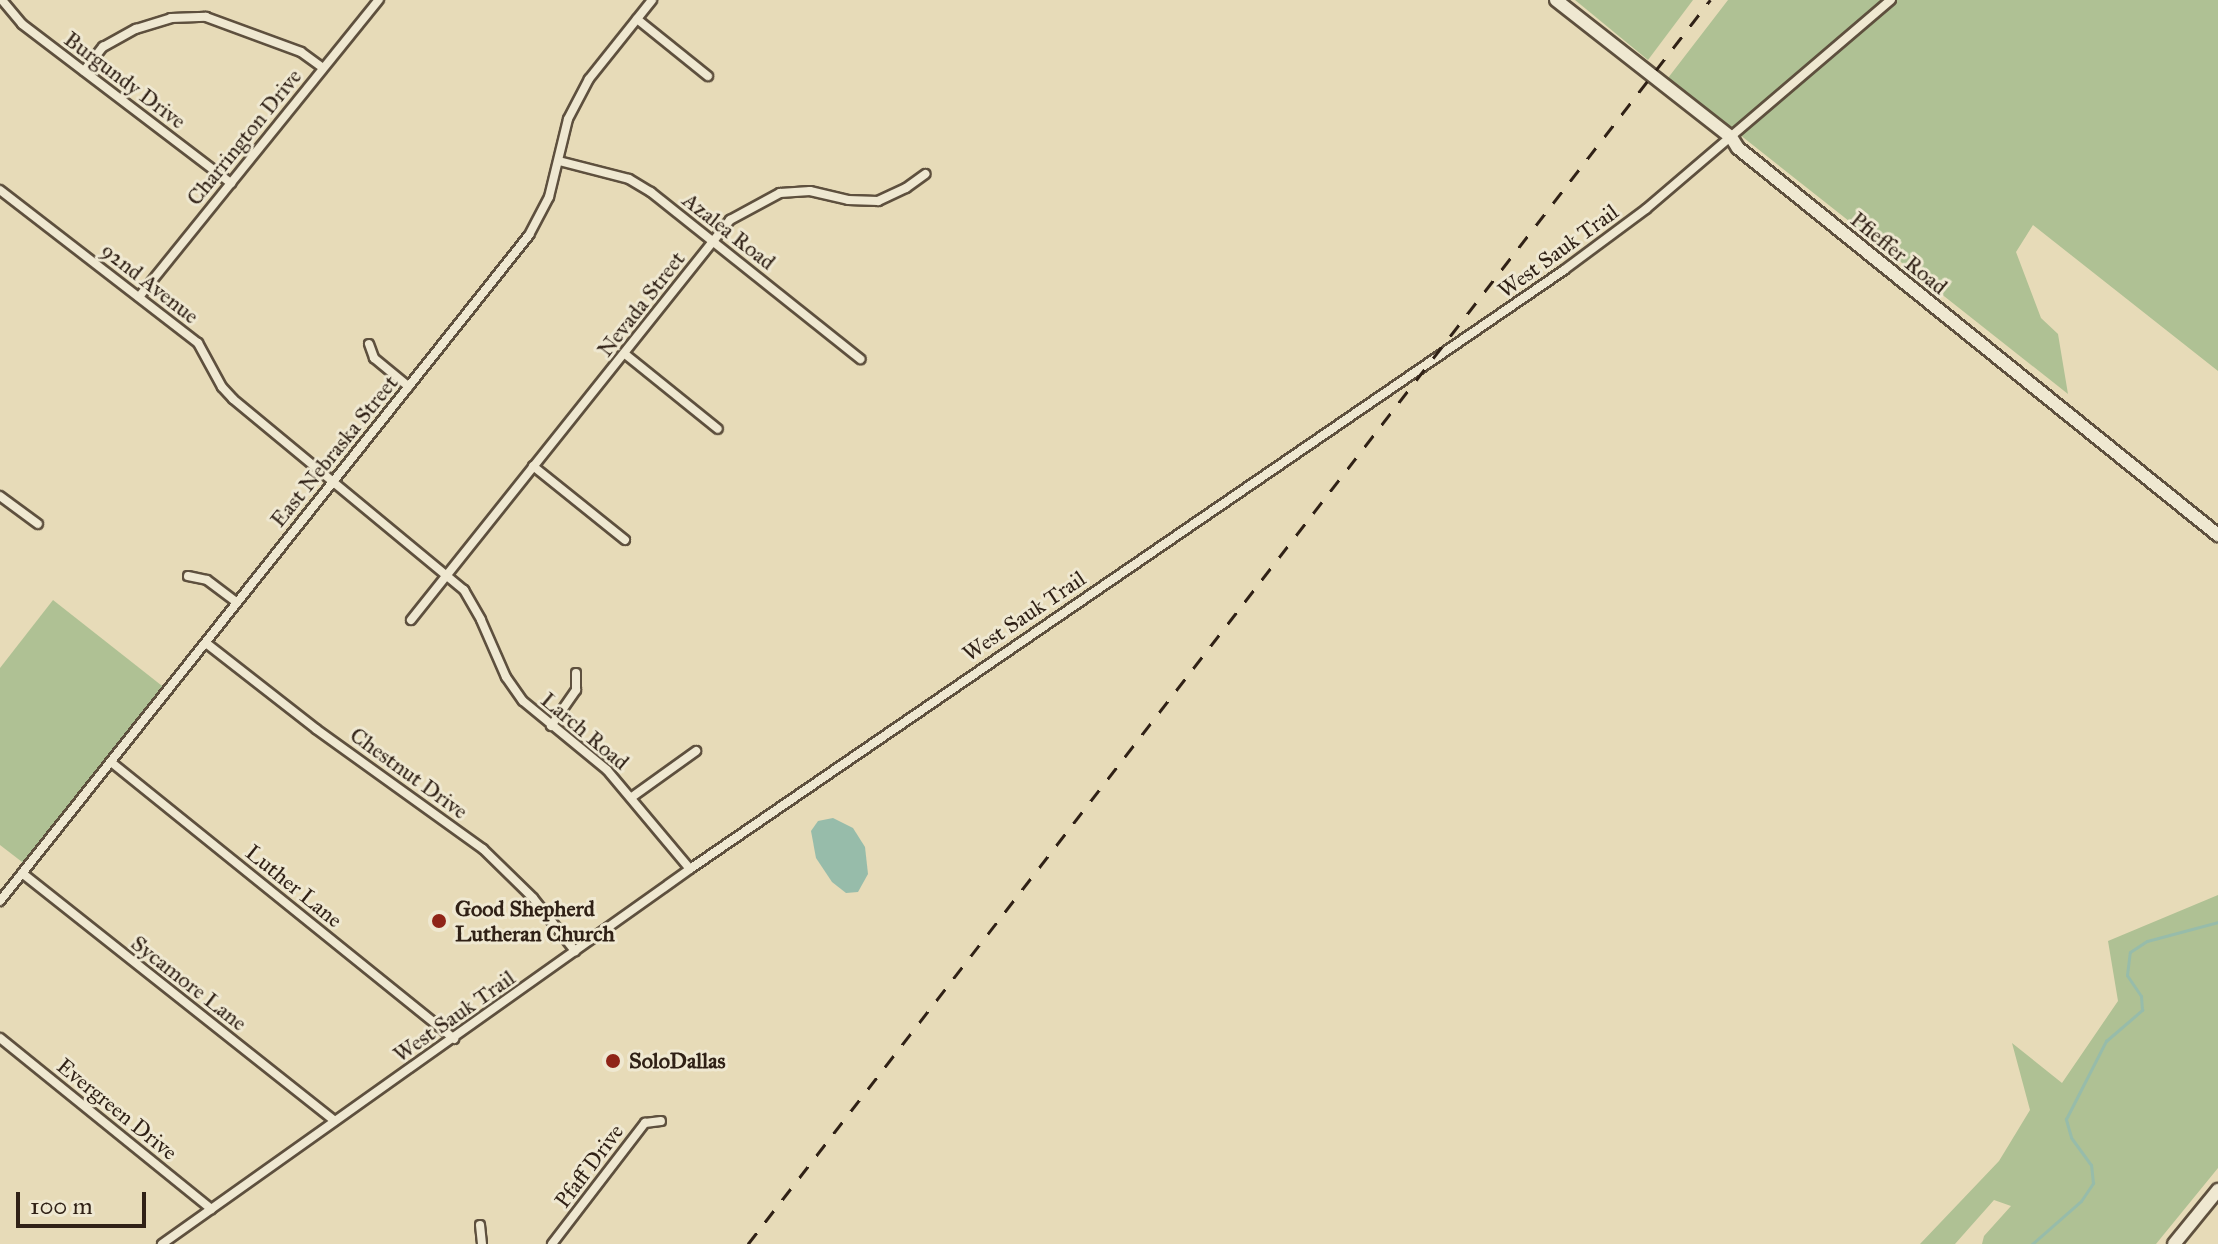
<!DOCTYPE html>
<style>
body{margin:0}
#map{position:relative;width:2218px;height:1244px;overflow:hidden;background:#e7dbb8;font-family:"IM FELL Great Primer",serif}
div>[style]{position:absolute}
.green>*{inset:0;background:#afc194}
.water>*{inset:0;background:#97bcaa}
.stream>*{height:3px;margin:-1.5px;padding:0 1.5px;transform-origin:1.5px;border-radius:1.5px;background:#97bcaa}
.roads{filter:drop-shadow(2px 0 #5e503e) drop-shadow(-2px 0 #5e503e) drop-shadow(0 2px #5e503e) drop-shadow(0 -2px #5e503e)}
.street>*{height:8px;margin:-4px;padding:0 4px;transform-origin:4px;border-radius:4px;background:#efe8d1}
.secondary>*{height:12px;margin:-6px;padding:0 6px;transform-origin:6px;border-radius:6px;background:#efe8d1}
.rail>*{height:3px;margin-top:-1.5px;transform-origin:0;background:repeating-linear-gradient(90deg,#302116 0 14px,transparent 0 28px)}
.dots>*{width:22px;height:22px;translate:-50% -50%;box-sizing:border-box;border:4px solid #efe8d1;border-radius:50%}
span{translate:-50% -50%;white-space:nowrap;text-align:center;line-height:1.15;-webkit-text-stroke:6px #efe8d1;paint-order:stroke}
.street-label{font-size:22px;color:#302116}
.poi-label{font-size:22px;color:#302116;font-weight:700}
.left{translate:0 -50%;text-align:left}
.scale{position:absolute;left:16px;top:1192px;width:130px;height:36px;box-sizing:border-box;border:4px solid #302116;border-top:0;padding-left:10px;font-size:24px;line-height:28px;white-space:nowrap;color:#302116;-webkit-text-stroke:6px #efe8d1;paint-order:stroke}
</style>
<div id="map">
<div class="green">
<i style="clip-path:polygon(1575px 0,1693px 0,1648px 60px)"></i>
<i style="clip-path:polygon(1728px 0,2218px 0,2218px 371px,2033px 225px,2016px 252px,2041px 318px,2058px 334px,2068px 394px,1668px 78px)"></i>
<i style="clip-path:polygon(53px 600px,166px 689px,26px 865px,0 845px,0 668px)"></i>
<i style="clip-path:polygon(2218px 895px,2218px 1168px,2156px 1244px,1982px 1244px,1984px 1236px,2011px 1206px,1994px 1200px,1955px 1244px,1920px 1244px,1999px 1161px,2030px 1110px,2012px 1043px,2062px 1083px,2118px 1001px,2108px 941px)"></i>
</div>
<div class="water">
<i style="clip-path:polygon(833px 818px,853px 828px,865px 847px,868px 874px,858px 892px,846px 893px,832px 882px,816px 858px,811px 831px,818px 821px)"></i>
</div>
<div class="stream">
<i style="left:2032px;top:1244px;width:65px;rotate:-41.3deg"></i>
<i style="left:2081px;top:1201px;width:22px;rotate:-56deg"></i>
<i style="left:2093px;top:1183px;width:18px;rotate:-96deg"></i>
<i style="left:2091px;top:1165px;width:34px;rotate:-126deg"></i>
<i style="left:2071px;top:1137px;width:19px;rotate:-106deg"></i>
<i style="left:2066px;top:1119px;width:88px;rotate:-62.9deg"></i>
<i style="left:2106px;top:1041px;width:48px;rotate:-40.7deg"></i>
<i style="left:2142px;top:1010px;width:14px;rotate:-94deg"></i>
<i style="left:2141px;top:996px;width:25px;rotate:-124deg"></i>
<i style="left:2127px;top:975px;width:23px;rotate:-83deg"></i>
<i style="left:2130px;top:952px;width:20px;rotate:-33deg"></i>
<i style="left:2147px;top:941px;width:73px;rotate:-15deg"></i>
</div>
<div class="roads">
<div class="street">
<i style="left:2px;top:0;width:31px;rotate:50deg"></i>
<i style="left:22px;top:24px;width:263px;rotate:37.3deg"></i>
<i style="left:637px;top:19px;width:91px;rotate:38.8deg"></i>
<i style="left:84px;top:71px;width:31px;rotate:-52deg"></i>
<i style="left:103px;top:47px;width:38px;rotate:-29deg"></i>
<i style="left:136px;top:29px;width:37px;rotate:-17deg"></i>
<i style="left:171px;top:18px;width:35px;rotate:-2deg"></i>
<i style="left:206px;top:17px;width:101px;rotate:20.2deg"></i>
<i style="left:301px;top:52px;width:27px;rotate:36deg"></i>
<i style="left:559px;top:161px;width:72px;rotate:14.4deg"></i>
<i style="left:629px;top:179px;width:26px;rotate:31deg"></i>
<i style="left:651px;top:192px;width:268px;rotate:38.6deg"></i>
<i style="left:0;top:190px;width:250px;rotate:37.7deg"></i>
<i style="left:198px;top:343px;width:50px;rotate:61.4deg"></i>
<i style="left:222px;top:387px;width:16px;rotate:47deg"></i>
<i style="left:233px;top:399px;width:300px;rotate:39.6deg"></i>
<i style="left:464px;top:590px;width:34px;rotate:60deg"></i>
<i style="left:481px;top:620px;width:62px;rotate:66.3deg"></i>
<i style="left:506px;top:677px;width:29px;rotate:55deg"></i>
<i style="left:523px;top:701px;width:109px;rotate:39.4deg"></i>
<i style="left:607px;top:770px;width:129px;rotate:50deg"></i>
<i style="left:139px;top:297px;width:382px;rotate:-51.1deg"></i>
<i style="left:369px;top:344px;width:15px;rotate:70deg"></i>
<i style="left:374px;top:358px;width:45px;rotate:39.6deg"></i>
<i style="left:625px;top:354px;width:119px;rotate:38.9deg"></i>
<i style="left:533px;top:466px;width:118px;rotate:38.8deg"></i>
<i style="left:0;top:496px;width:47px;rotate:36.4deg"></i>
<i style="left:188px;top:576px;width:19px;rotate:12deg"></i>
<i style="left:207px;top:580px;width:36px;rotate:37deg"></i>
<i style="left:411px;top:620px;width:512px;rotate:-51.43deg"></i>
<i style="left:730px;top:220px;width:57px;rotate:-28.4deg"></i>
<i style="left:780px;top:193px;width:30px;rotate:-4deg"></i>
<i style="left:810px;top:191px;width:39px;rotate:13deg"></i>
<i style="left:848px;top:200px;width:30px;rotate:2deg"></i>
<i style="left:878px;top:201px;width:31px;rotate:-25deg"></i>
<i style="left:906px;top:188px;width:24px;rotate:-36deg"></i>
<i style="left:206px;top:643px;width:140px;rotate:38deg"></i>
<i style="left:316px;top:729px;width:206px;rotate:35.7deg"></i>
<i style="left:483px;top:849px;width:70px;rotate:44.4deg"></i>
<i style="left:533px;top:898px;width:68px;rotate:51.6deg"></i>
<i style="left:551px;top:726px;width:44px;rotate:-55.2deg"></i>
<i style="left:576px;top:690px;width:17px;rotate:-90deg"></i>
<i style="left:111px;top:762px;width:441px;rotate:38.9deg"></i>
<i style="left:632px;top:797px;width:79px;rotate:-35.7deg"></i>
<i style="left:22px;top:873px;width:399px;rotate:38.4deg"></i>
<i style="left:0;top:901px;width:851px;rotate:-51.54deg"></i>
<i style="left:529px;top:235px;width:43px;rotate:-62.2deg"></i>
<i style="left:549px;top:197px;width:80px;rotate:-76.3deg"></i>
<i style="left:568px;top:119px;width:45px;rotate:-62.3deg"></i>
<i style="left:589px;top:79px;width:101px;rotate:-51.4deg"></i>
<i style="left:0;top:1038px;width:272px;rotate:39deg"></i>
<i style="left:480px;top:1225px;width:19px;rotate:84deg"></i>
<i style="left:162px;top:1244px;width:648px;rotate:-35.38deg"></i>
<i style="left:690px;top:869px;width:1060px;rotate:-34.42deg"></i>
<i style="left:1564px;top:270px;width:102px;rotate:-36.6deg"></i>
<i style="left:1646px;top:209px;width:322px;rotate:-40.5deg"></i>
<i style="left:552px;top:1244px;width:153px;rotate:-52.5deg"></i>
<i style="left:645px;top:1123px;width:16px;rotate:-7deg"></i>
</div>
<div class="secondary">
<i style="left:1556px;top:0;width:222px;rotate:38.1deg"></i>
<i style="left:1731px;top:137px;width:13px;rotate:58deg"></i>
<i style="left:1738px;top:148px;width:617px;rotate:38.88deg"></i>
<i style="left:2174px;top:1244px;width:70px;rotate:-50.8deg"></i>
</div>
</div>
<div class="rail">
<i style="left:748px;top:1244px;width:1573px;rotate:-52.28deg"></i>
</div>
<div class="dots">
<i style="left:439px;top:921px;background:#8f2418"></i>
<i style="left:613px;top:1061px;background:#8f2418"></i>
</div>
<div class="street-label">
<span style="left:125px;top:80px;rotate:37deg">Burgundy Drive</span>
<span style="left:244px;top:137px;rotate:-51deg">Charrington Drive</span>
<span style="left:729px;top:231px;rotate:38deg">Azalea Road</span>
<span style="left:1558px;top:251px;rotate:-36deg">West Sauk Trail</span>
<span style="left:1899px;top:253px;rotate:39deg">Pfieffer Road</span>
<span style="left:150px;top:283px;rotate:38deg">92nd Avenue</span>
<span style="left:641px;top:304px;rotate:-52deg">Nevada Street</span>
<span style="left:334px;top:451px;rotate:-51deg">East Nebraska Street</span>
<span style="left:1024px;top:616px;rotate:-34deg">West Sauk Trail</span>
<span style="left:585px;top:731px;rotate:40deg">Larch Road</span>
<span style="left:409px;top:773px;rotate:36deg">Chestnut Drive</span>
<span style="left:294px;top:886px;rotate:39deg">Luther Lane</span>
<span style="left:189px;top:983px;rotate:38deg">Sycamore Lane</span>
<span style="left:454px;top:1016px;rotate:-35deg">West Sauk Trail</span>
<span style="left:117px;top:1109px;rotate:39deg">Evergreen Drive</span>
<span style="left:589px;top:1166px;rotate:-53deg">Pfaff Drive</span>
</div>
<div class="poi-label">
<span class="left" style="left:455px;top:921px">Good Shepherd<br>Lutheran Church</span>
<span class="left" style="left:629px;top:1061px">SoloDallas</span>
</div>
<div class="scale">100 m</div>
</div>
